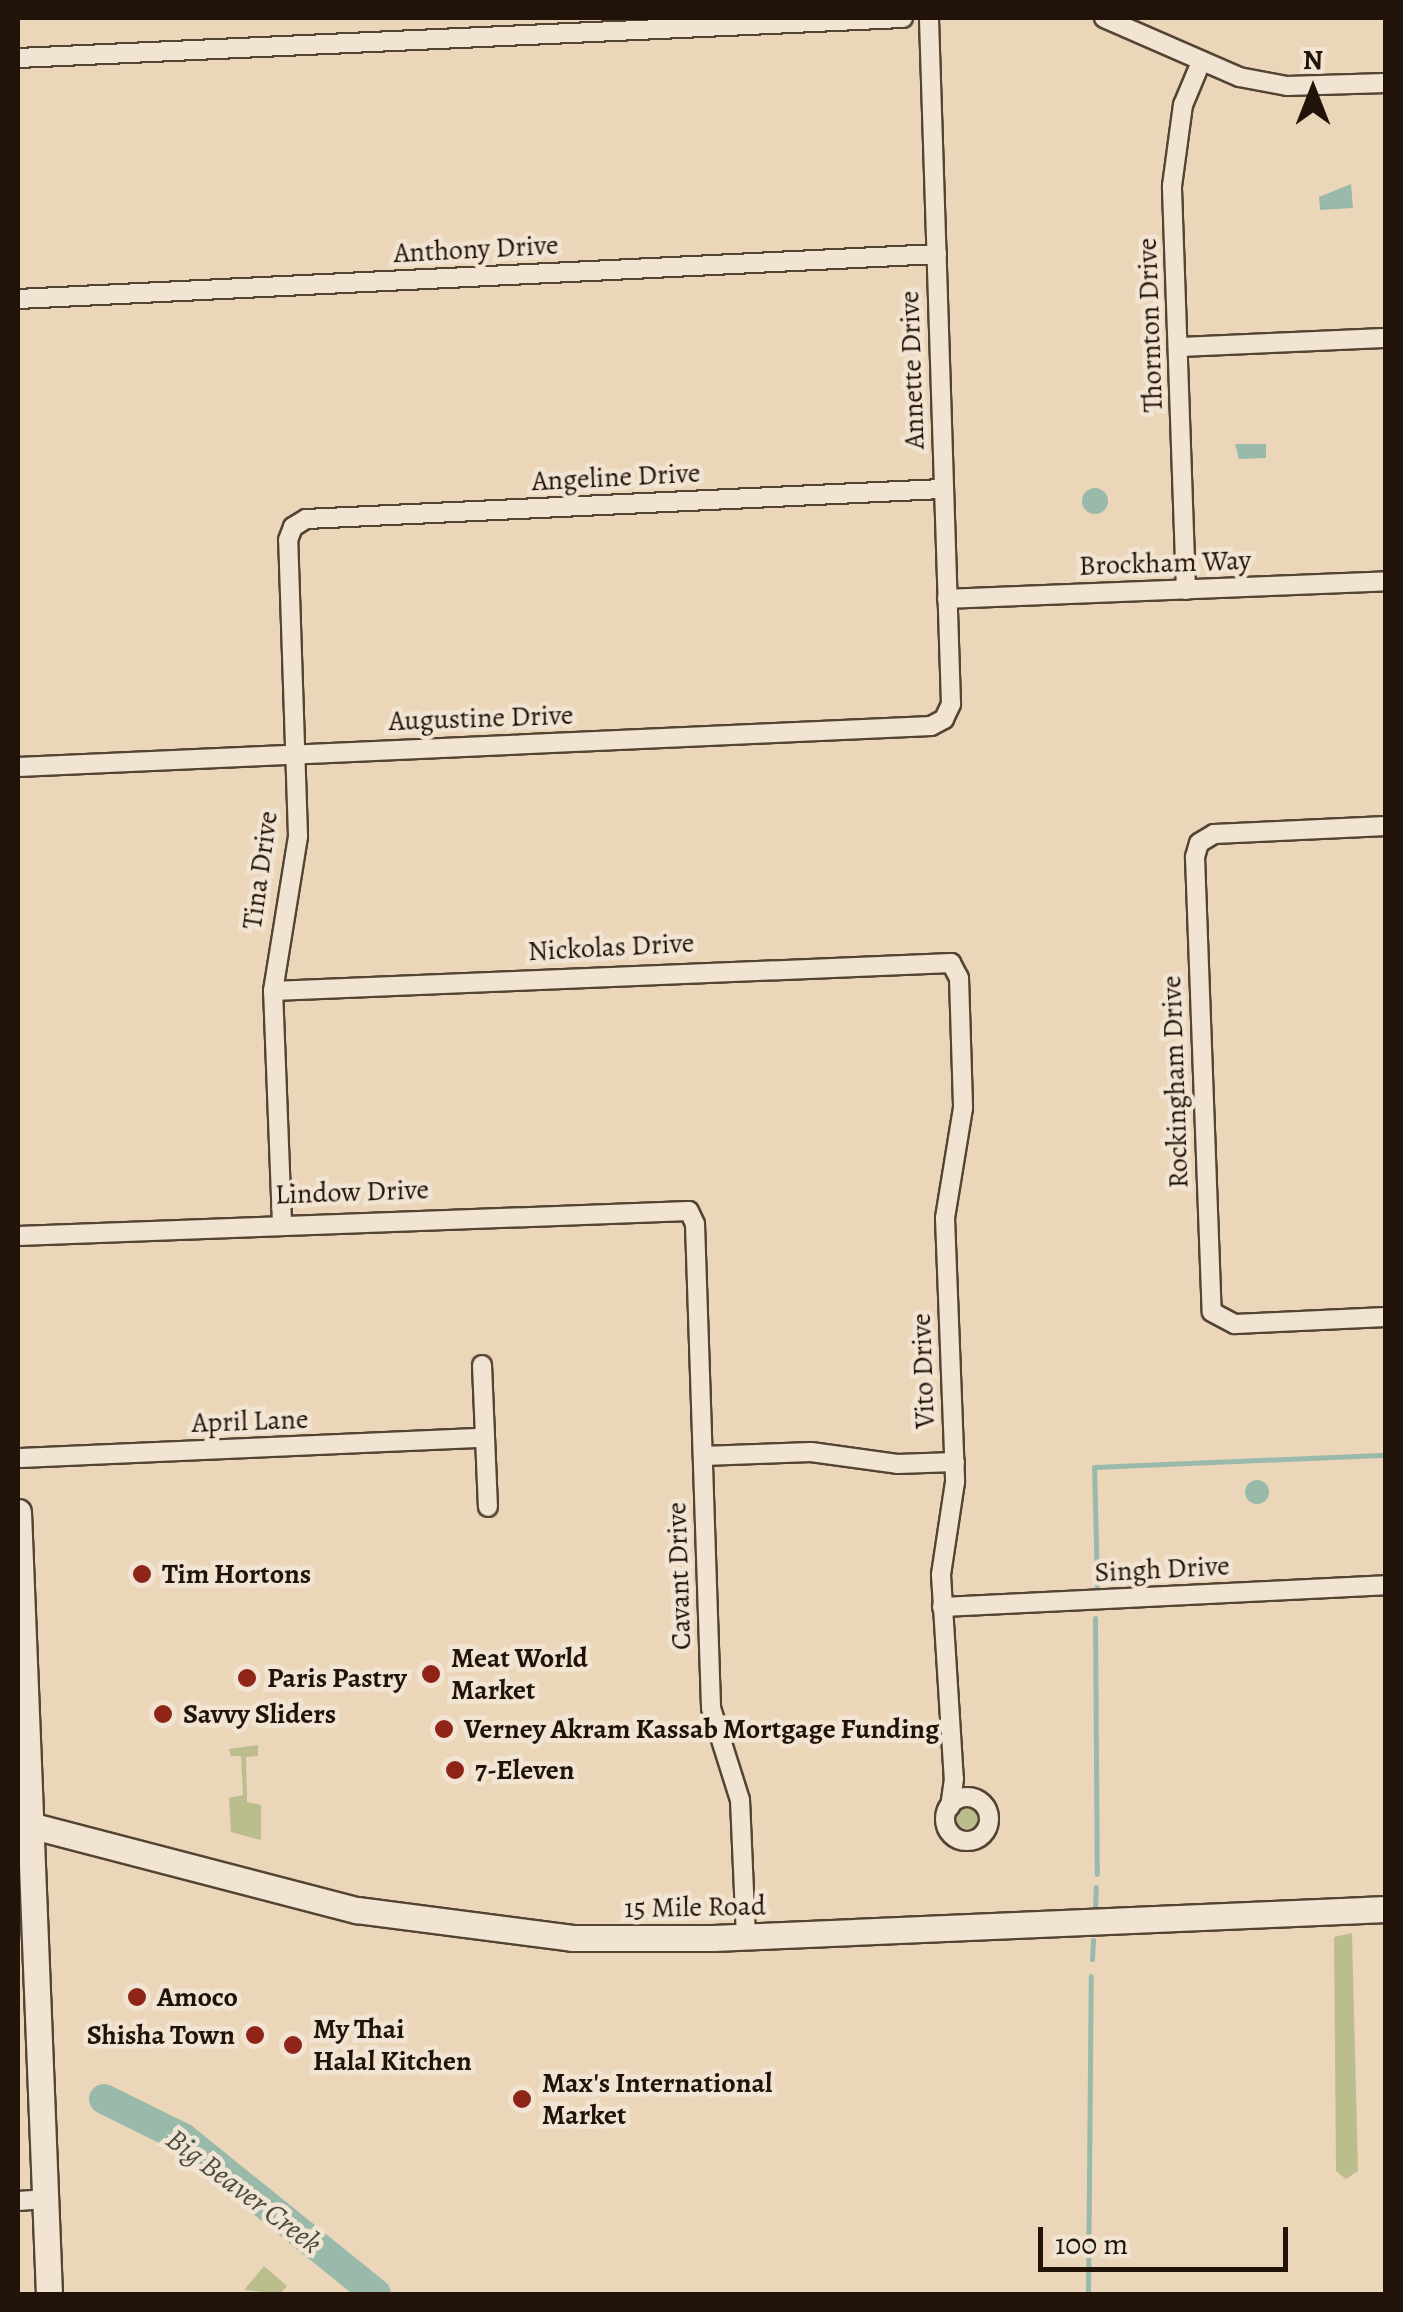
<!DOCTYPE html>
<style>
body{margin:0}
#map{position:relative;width:1403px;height:2312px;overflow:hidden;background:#ebd6b9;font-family:Alegreya,serif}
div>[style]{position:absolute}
.green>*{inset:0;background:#bcbd8c}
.round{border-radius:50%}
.water>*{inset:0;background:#99baab}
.stream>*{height:5px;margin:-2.5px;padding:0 2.5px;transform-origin:2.5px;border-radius:2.5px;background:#99baab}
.river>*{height:30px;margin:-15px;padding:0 15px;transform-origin:15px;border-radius:15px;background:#99baab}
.roads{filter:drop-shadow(2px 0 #544434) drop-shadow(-2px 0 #544434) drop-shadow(0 2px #544434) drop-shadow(0 -2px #544434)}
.minor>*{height:18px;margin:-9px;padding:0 9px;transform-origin:9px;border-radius:9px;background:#f2e4d2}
.minor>.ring{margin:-9px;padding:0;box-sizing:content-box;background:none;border:18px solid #f2e4d2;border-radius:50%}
.secondary>*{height:25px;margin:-12.5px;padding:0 12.5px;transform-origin:12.5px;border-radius:12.5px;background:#f2e4d2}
.dots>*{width:28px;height:28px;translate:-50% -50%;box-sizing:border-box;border:5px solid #f2e4d2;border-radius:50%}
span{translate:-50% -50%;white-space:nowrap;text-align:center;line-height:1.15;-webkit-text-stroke:9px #f2e4d2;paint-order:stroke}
.street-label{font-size:28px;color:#211308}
.poi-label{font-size:28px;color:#211308;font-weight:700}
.left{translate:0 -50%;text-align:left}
.right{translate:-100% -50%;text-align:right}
.water-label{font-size:30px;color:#4b4d41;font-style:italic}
.frame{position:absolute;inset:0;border:20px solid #211308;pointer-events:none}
.north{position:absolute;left:1263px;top:40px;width:100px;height:100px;-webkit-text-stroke:8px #f2e4d2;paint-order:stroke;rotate:0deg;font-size:28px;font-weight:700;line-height:40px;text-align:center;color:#211308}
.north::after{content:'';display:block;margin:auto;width:35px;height:45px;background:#211308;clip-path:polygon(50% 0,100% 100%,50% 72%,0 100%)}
.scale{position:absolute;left:1038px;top:2227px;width:250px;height:45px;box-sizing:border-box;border:5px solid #211308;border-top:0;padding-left:12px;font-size:30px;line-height:35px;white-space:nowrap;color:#211308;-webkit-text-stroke:8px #f2e4d2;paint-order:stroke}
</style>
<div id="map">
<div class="green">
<i style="clip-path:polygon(258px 1745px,258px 1756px,246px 1757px,247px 1802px,261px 1805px,261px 1840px,231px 1832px,229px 1798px,243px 1795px,241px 1756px,231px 1756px,229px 1749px)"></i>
<i class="round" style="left:956px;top:1807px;width:22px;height:22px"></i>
<i style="clip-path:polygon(1352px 1933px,1358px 2171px,1346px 2179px,1336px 2171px,1334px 1937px)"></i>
<i style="clip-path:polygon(264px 2266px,287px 2286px,280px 2294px,244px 2290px)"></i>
</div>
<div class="water">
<i style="clip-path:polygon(1351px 184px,1353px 208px,1320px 210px,1319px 197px)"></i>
<i style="clip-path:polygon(1235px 444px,1266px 444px,1266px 458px,1239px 459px)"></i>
<i class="round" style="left:1082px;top:488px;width:26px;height:26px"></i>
<i class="round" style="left:1245px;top:1480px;width:24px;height:24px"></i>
</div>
<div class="stream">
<i style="left:1097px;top:1586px;width:119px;rotate:-91.4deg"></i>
<i style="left:1094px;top:1467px;width:292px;rotate:-2.4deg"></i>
<i style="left:1095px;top:1618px;width:256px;rotate:89.6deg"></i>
<i style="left:1095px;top:1910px;width:23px;rotate:-88deg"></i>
<i style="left:1092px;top:1959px;width:19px;rotate:-87deg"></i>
<i style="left:1088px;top:2294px;width:318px;rotate:-89.5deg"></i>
</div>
<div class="river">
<i style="left:104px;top:2099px;width:88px;rotate:26.3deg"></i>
<i style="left:183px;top:2138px;width:248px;rotate:38.9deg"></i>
</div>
<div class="roads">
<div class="minor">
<i style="left:1104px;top:18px;width:147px;rotate:23.6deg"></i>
<i style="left:1239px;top:77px;width:49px;rotate:10.6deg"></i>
<i style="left:1287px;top:86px;width:99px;rotate:-1.7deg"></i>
<i style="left:18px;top:58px;width:886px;rotate:-2.59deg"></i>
<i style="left:18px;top:299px;width:920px;rotate:-2.8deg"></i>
<i style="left:1178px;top:347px;width:208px;rotate:-2.5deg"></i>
<i style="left:1186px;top:590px;width:404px;rotate:-92deg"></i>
<i style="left:1172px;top:186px;width:82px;rotate:-82.3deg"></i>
<i style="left:1183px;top:105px;width:47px;rotate:-67.3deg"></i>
<i style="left:947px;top:599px;width:439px;rotate:-2.3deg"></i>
<i style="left:18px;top:767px;width:914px;rotate:-2.57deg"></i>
<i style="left:931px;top:726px;width:15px;rotate:-28deg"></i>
<i style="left:944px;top:719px;width:17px;rotate:-65deg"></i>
<i style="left:951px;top:704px;width:686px;rotate:-91.84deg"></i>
<i style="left:1386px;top:826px;width:172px;rotate:177.3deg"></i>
<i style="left:1214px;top:834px;width:17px;rotate:149deg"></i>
<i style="left:1199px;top:843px;width:15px;rotate:106deg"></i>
<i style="left:1195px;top:857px;width:455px;rotate:87.9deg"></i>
<i style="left:1212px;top:1312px;width:26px;rotate:28deg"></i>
<i style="left:1235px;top:1324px;width:151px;rotate:-2.7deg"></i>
<i style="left:273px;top:991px;width:679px;rotate:-2.36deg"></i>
<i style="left:951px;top:963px;width:17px;rotate:62deg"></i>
<i style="left:959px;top:978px;width:130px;rotate:88.2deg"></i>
<i style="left:963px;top:1108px;width:111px;rotate:99.3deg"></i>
<i style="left:945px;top:1218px;width:264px;rotate:87.8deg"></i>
<i style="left:955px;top:1482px;width:94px;rotate:98.6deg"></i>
<i style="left:941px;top:1575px;width:204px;rotate:86.4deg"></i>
<i style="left:954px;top:1779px;width:28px;rotate:98deg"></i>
<i style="left:282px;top:1223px;width:232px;rotate:-92.2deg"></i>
<i style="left:273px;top:991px;width:157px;rotate:-80.8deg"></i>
<i style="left:298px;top:836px;width:296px;rotate:-91.9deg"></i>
<i style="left:288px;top:540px;width:14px;rotate:-69deg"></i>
<i style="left:293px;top:527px;width:15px;rotate:-32deg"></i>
<i style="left:306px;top:519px;width:638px;rotate:-2.7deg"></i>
<i style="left:18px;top:1236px;width:671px;rotate:-2.13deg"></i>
<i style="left:689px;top:1211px;width:14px;rotate:65deg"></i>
<i style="left:695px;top:1224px;width:484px;rotate:88.1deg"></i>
<i style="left:711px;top:1708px;width:96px;rotate:72.5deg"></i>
<i style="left:740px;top:1800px;width:137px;rotate:87.5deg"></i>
<i style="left:482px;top:1365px;width:142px;rotate:87.6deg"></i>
<i style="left:703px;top:1456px;width:108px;rotate:-2.1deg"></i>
<i style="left:811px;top:1452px;width:87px;rotate:7.9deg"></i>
<i style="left:897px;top:1464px;width:58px;rotate:-2deg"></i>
<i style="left:18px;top:1458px;width:467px;rotate:-2.5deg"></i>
<i style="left:942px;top:1607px;width:445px;rotate:-2.8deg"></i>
<i class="ring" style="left:945px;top:1797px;width:26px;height:26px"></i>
<i style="left:18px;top:2201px;width:27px;rotate:-4deg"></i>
</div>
<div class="secondary">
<i style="left:18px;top:1512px;width:783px;rotate:87.73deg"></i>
<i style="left:18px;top:1822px;width:350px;rotate:14.6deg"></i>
<i style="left:357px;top:1910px;width:217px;rotate:7.4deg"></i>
<i style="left:572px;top:1938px;width:141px"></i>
<i style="left:713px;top:1938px;width:674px;rotate:-2.47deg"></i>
</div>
</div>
<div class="dots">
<i style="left:142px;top:1574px;background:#8f2418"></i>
<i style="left:431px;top:1674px;background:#8f2418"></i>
<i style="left:247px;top:1678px;background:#8f2418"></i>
<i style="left:163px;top:1714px;background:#8f2418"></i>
<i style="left:444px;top:1729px;background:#8f2418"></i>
<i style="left:455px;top:1770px;background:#8f2418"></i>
<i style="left:137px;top:1997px;background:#8f2418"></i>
<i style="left:255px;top:2035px;background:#8f2418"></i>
<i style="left:293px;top:2045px;background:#8f2418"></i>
<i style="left:522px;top:2099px;background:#8f2418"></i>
</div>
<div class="street-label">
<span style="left:476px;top:249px;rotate:-3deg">Anthony Drive</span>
<span style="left:1150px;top:325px;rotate:-92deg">Thornton Drive</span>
<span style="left:912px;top:370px;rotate:-92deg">Annette Drive</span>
<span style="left:616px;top:477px;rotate:-3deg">Angeline Drive</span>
<span style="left:1165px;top:563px;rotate:-2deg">Brockham Way</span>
<span style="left:481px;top:718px;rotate:-2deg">Augustine Drive</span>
<span style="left:260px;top:870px;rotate:-82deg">Tina Drive</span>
<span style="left:611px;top:947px;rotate:-3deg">Nickolas Drive</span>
<span style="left:1175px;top:1082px;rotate:-92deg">Rockingham Drive</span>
<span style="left:352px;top:1192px;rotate:-2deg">Lindow Drive</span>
<span style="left:923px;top:1371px;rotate:-92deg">Vito Drive</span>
<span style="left:250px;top:1421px;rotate:-2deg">April Lane</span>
<span style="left:1162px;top:1569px;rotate:-3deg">Singh Drive</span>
<span style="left:679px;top:1576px;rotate:-92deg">Cavant Drive</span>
<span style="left:695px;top:1907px;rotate:-1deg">15 Mile Road</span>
</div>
<div class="poi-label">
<span class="left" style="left:162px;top:1574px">Tim Hortons</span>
<span class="left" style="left:451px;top:1674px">Meat World<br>Market</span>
<span class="left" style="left:267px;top:1678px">Paris Pastry</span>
<span class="left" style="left:183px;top:1714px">Savvy Sliders</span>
<span class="left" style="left:464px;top:1729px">Verney Akram Kassab Mortgage Funding</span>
<span class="left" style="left:475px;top:1770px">7-Eleven</span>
<span class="left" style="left:157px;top:1997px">Amoco</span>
<span class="left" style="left:313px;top:2045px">My Thai<br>Halal Kitchen</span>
<span class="right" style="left:235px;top:2035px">Shisha Town</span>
<span class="left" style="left:542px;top:2099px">Max's International<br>Market</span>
</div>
<div class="water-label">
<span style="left:244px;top:2191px;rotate:37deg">Big Beaver Creek</span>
</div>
<div class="frame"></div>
<div class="north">N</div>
<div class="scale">100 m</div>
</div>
